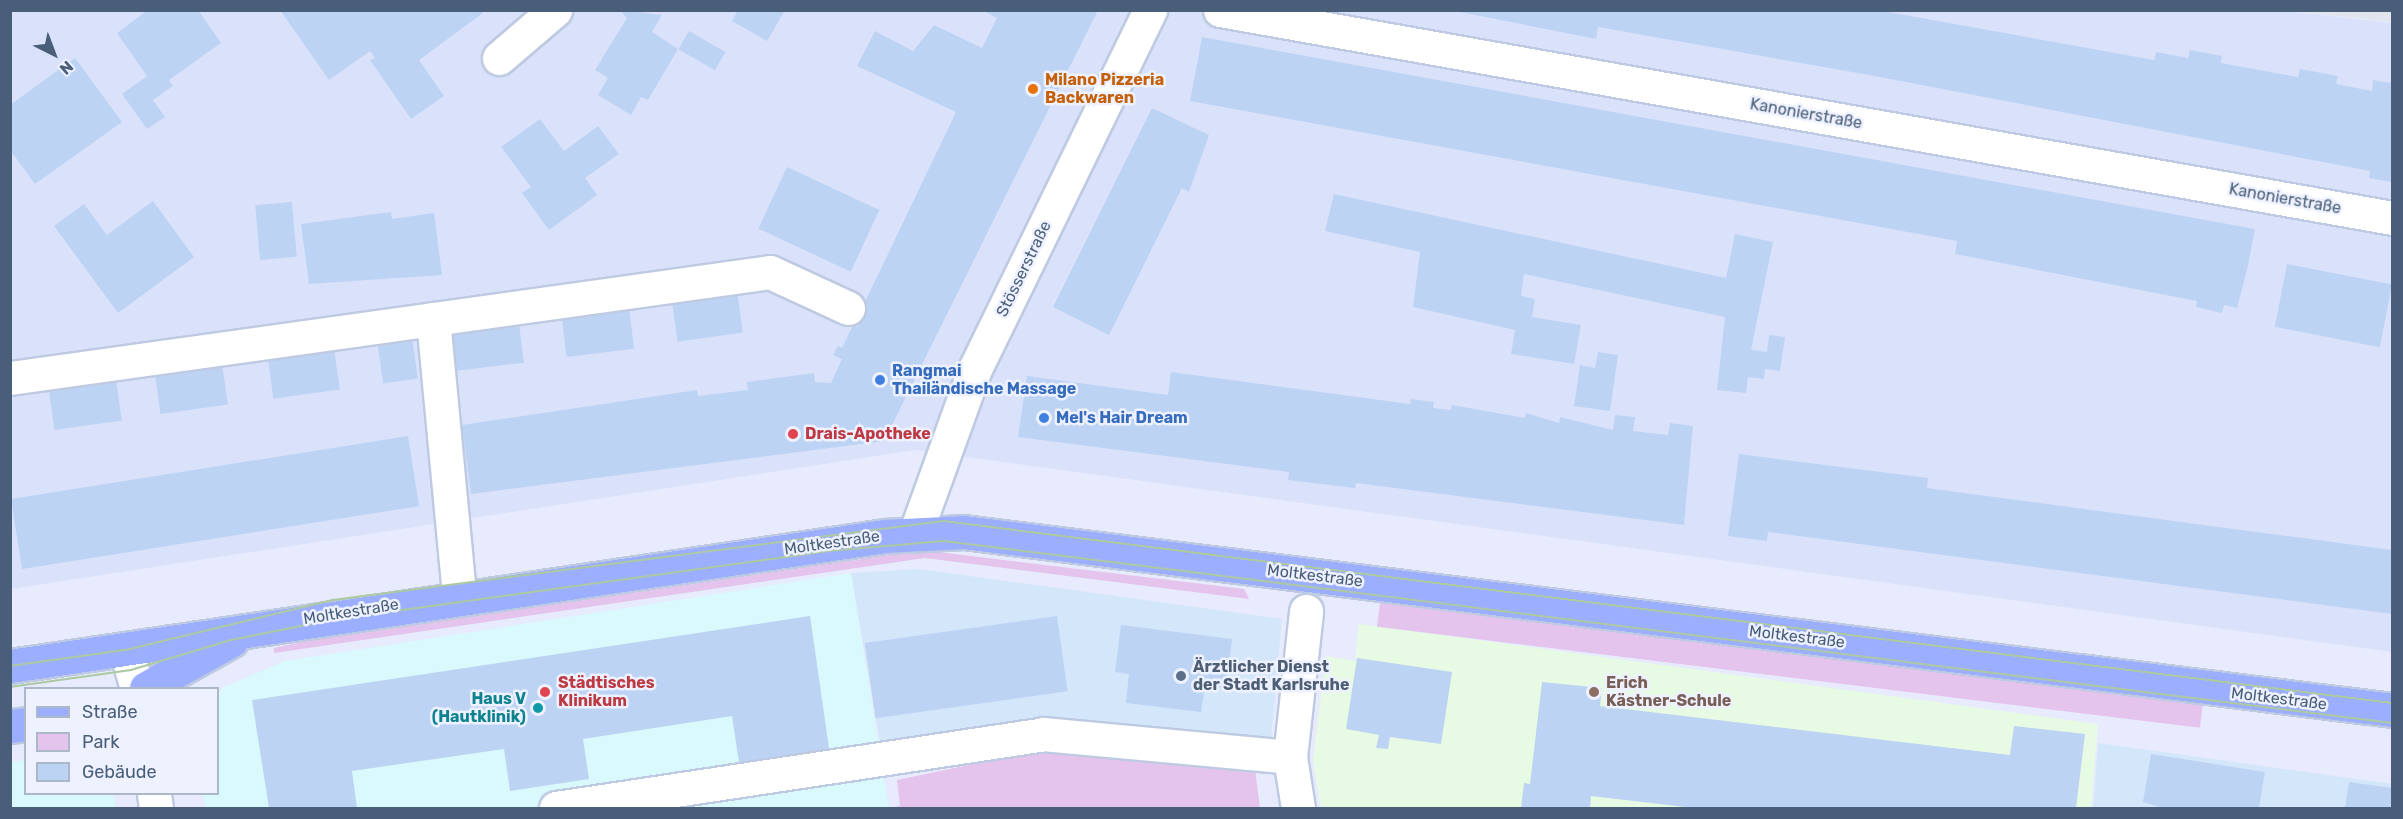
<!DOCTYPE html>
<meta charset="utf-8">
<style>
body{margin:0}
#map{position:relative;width:2403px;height:819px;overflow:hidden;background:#e7ebfd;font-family:Rubik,sans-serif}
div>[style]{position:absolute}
.residential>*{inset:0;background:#dae2fb}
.commercial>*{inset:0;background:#d4e6f9}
.industrial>*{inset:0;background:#e0e5ee}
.education>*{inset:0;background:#e7fae3}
.medical>*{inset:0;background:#d9f9fc}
.green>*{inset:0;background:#e4c4ec;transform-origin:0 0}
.building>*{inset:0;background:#bdd3f4;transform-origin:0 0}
.roads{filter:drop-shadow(2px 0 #becae1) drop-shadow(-2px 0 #becae1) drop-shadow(0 2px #becae1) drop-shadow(0 -2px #becae1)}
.minor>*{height:33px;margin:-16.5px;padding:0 16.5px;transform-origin:16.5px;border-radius:16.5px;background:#fff}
.major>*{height:33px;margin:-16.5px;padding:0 16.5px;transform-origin:16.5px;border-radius:16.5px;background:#9caeff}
.tram>*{height:1.5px;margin:-0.75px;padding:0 0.75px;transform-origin:0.75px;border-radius:0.75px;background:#adc9a3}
.dots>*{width:16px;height:16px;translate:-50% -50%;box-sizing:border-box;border:3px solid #eef1ff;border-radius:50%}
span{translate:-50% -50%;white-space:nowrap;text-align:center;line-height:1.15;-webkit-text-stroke:5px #eef1ff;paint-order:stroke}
.food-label{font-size:16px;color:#c56008;font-weight:700}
.left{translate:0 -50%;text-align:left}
.street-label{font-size:16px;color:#495f79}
.shop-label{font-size:16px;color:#366cbe;font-weight:700}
.health-label{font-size:16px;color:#be3a42;font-weight:700}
.service-label{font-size:16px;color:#4e5e75;font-weight:700}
.education-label{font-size:16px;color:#785e54;font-weight:700}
.culture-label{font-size:16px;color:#0d838f;font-weight:700}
.right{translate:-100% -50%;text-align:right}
.frame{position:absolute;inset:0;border:12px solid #495f79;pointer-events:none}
.legend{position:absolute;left:24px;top:687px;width:195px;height:108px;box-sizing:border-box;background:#eef1ff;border:2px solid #acb7c9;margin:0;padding:8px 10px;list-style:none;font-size:18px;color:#495f79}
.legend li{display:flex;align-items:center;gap:12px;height:30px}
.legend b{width:30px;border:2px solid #acb7c9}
.north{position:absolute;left:24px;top:24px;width:60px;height:60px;-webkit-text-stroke:4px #eef1ff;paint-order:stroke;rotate:138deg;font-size:16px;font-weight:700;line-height:24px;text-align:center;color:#495f79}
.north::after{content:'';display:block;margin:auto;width:21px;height:27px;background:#495f79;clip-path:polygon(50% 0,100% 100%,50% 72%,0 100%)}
</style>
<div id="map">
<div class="residential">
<i style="clip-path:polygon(2276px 10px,2392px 23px,2392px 652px,915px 450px,11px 589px,11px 11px)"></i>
</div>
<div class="commercial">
<i style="clip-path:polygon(919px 569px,1282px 619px,1271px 737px,1044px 723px,881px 748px,851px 573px)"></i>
<i style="clip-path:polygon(2098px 743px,2392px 784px,2392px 808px,2093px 808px)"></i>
</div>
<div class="industrial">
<i style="clip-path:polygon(2289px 11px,2392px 11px,2392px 22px)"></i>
</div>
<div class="education">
<i style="clip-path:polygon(1359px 624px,2098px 724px,2091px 808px,1321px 808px,1313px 760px,1326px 656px,1355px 661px)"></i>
</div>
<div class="medical">
<i style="clip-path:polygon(851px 573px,889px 808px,206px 808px,203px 794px,218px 794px,218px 696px,222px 688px,285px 661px)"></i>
<i style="clip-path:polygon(25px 760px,26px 794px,114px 794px,116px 808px,11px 808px,11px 762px)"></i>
</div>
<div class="green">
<i style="clip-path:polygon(922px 550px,1244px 589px,1249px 599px,925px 558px,274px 653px,274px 648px,301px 642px)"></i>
<i style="left:1380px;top:603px;width:829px;height:24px;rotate:7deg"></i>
<i style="clip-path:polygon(1040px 750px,1255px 769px,1260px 808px,890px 808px,900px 806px,897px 780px)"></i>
</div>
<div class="building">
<i style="clip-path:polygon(148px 10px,198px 10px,221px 43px,169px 80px,173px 86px,153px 100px,165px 117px,147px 129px,122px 94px,147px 76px,117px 33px)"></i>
<i style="clip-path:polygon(280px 10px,482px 10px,483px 13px,419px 60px,444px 96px,411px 119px,370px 60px,375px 58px,370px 51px,329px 80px)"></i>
<i style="clip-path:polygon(620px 10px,662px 15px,652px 32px,678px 49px,648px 100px,641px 97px,631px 115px,598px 95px,608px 78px,595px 70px,627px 18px)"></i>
<i style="clip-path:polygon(738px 10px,785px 10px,767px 41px,732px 21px)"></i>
<i style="clip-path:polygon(982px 10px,1098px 10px,884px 441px,471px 494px,462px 425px,697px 390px,698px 396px,748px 390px,747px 382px,814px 373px,815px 382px,831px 383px,842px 359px,833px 355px,838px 346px,842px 348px,853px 325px,858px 327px,867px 308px,863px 306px,956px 112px,857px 66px,875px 31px,913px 51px,934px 25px,982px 48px,997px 18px)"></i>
<i style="clip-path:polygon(1450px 10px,1877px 10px,2154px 60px,2156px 52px,2188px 58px,2190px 50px,2222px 56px,2221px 63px,2298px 77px,2300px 69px,2338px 76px,2336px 84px,2372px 91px,2373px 80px,2390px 83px,2392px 78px,2392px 182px,2369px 178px,2370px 171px,1869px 75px,1598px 27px,1596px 39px)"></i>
<i style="left:689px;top:31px;width:42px;height:21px;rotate:30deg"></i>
<i style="clip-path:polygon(1202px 37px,2255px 229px,2247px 270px,2237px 308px,2224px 305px,2222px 313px,2196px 307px,2197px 301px,1955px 254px,1957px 241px,1190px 101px)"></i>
<i style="clip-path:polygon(75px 58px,122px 122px,35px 184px,10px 150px,10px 105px)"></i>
<i style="clip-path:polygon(1152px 108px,1209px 135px,1189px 192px,1182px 188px,1109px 335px,1053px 307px)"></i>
<i style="clip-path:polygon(540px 119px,564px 151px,598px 126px,619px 154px,585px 178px,597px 195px,549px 230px,522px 193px,531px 187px,501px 147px)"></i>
<i style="left:787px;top:167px;width:102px;height:68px;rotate:25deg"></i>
<i style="clip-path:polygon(1334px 194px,1726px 278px,1735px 234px,1773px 242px,1751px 350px,1767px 352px,1769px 335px,1785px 337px,1780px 371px,1765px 369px,1764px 379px,1748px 377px,1746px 393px,1717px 390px,1725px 317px,1524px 274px,1521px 296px,1535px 299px,1532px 317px,1581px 325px,1574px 364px,1511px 354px,1515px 330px,1413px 307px,1420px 252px,1325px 231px)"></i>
<i style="clip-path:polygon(153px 201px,194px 257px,118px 313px,54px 226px,84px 204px,107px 235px)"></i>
<i style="left:292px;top:202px;width:55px;height:37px;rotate:85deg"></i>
<i style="clip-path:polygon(391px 212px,392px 219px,434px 213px,442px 275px,309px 284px,301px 224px)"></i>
<i style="left:2287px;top:264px;width:107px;height:64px;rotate:11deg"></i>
<i style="left:736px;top:283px;width:50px;height:66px;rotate:82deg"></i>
<i style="left:628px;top:299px;width:50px;height:68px;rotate:83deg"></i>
<i style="left:518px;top:315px;width:48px;height:67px;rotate:83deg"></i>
<i style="left:411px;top:330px;width:49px;height:35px;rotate:82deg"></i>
<i style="left:333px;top:341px;width:49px;height:67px;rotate:82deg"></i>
<i style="clip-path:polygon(1598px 352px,1618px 355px,1610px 411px,1574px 406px,1580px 365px,1595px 368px)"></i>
<i style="left:221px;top:356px;width:49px;height:68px;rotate:82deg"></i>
<i style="left:115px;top:372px;width:49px;height:68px;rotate:82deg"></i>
<i style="clip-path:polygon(1171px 372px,1410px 404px,1411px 399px,1434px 402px,1433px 408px,1451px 410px,1452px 405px,1525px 418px,1526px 413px,1559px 423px,1560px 417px,1613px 430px,1615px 415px,1635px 417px,1633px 431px,1668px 435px,1670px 423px,1693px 426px,1684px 525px,1356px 483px,1355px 488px,1288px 480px,1289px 472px,1018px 437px,1027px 376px,1168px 395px)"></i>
<i style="left:408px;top:436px;width:71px;height:402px;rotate:81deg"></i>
<i style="clip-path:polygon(1739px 454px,1928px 478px,1927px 488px,2392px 550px,2392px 614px,1768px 532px,1767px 541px,1728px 536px)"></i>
<i style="clip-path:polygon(810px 616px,830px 755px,740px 769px,732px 716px,583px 739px,589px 779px,510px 791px,504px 749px,352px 771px,357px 808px,269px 808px,252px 700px)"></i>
<i style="left:1057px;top:616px;width:76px;height:194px;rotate:82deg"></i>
<i style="clip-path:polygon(1121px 625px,1232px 639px,1226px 688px,1205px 685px,1201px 712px,1126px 703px,1129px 674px,1115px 672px)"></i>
<i style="clip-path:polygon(1357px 658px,1452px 672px,1441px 744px,1390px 737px,1388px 749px,1376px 748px,1379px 735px,1346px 729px)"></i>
<i style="clip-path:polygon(1542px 682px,1602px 688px,1600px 706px,2010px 755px,2014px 726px,2085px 734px,2076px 808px,1694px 808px,1591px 796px,1590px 808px,1521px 808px,1524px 783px,1530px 784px)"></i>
<i style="clip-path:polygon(2151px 754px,2265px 772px,2259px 808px,2164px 808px,2143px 802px)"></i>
<i style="clip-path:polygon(2349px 782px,2392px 788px,2392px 808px,2345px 808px)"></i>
</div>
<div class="roads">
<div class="minor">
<i style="left:1220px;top:10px;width:1190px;rotate:10.06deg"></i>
<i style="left:499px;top:58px;width:74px;rotate:-40.6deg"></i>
<i style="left:433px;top:319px;width:278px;rotate:84.6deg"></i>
<i style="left:10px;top:378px;width:767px;rotate:-7.94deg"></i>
<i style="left:770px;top:272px;width:86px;rotate:24.8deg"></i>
<i style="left:915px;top:534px;width:173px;rotate:-70.1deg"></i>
<i style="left:974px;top:371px;width:402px;rotate:-64deg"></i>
<i style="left:126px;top:650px;width:40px;rotate:74deg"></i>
<i style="left:154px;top:794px;width:14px;rotate:82deg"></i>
<i style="left:556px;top:808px;width:493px;rotate:-8.6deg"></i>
<i style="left:1043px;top:734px;width:248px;rotate:5.3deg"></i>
<i style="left:1298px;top:808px;width:52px;rotate:-98.9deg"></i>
<i style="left:1290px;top:757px;width:147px;rotate:-83.7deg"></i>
</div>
<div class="major">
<i style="left:10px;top:666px;width:885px;rotate:-8.45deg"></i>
<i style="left:885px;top:536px;width:78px;rotate:-2.9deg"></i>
<i style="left:963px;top:532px;width:1440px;rotate:7.1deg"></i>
<i style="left:146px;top:688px;width:98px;rotate:-29.2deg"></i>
<i style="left:10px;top:726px;width:16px;rotate:-7deg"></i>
</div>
</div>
<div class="tram">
<i style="left:10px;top:666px;width:117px;rotate:-7.9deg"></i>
<i style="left:126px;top:650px;width:213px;rotate:-13.6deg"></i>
<i style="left:333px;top:600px;width:615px;rotate:-7.38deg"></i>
<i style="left:943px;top:521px;width:1460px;rotate:7.16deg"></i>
<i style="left:10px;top:687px;width:122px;rotate:-8deg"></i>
<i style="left:131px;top:670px;width:104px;rotate:-16.7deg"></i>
<i style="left:231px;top:640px;width:101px;rotate:-11.4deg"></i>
<i style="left:330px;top:620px;width:504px;rotate:-7.87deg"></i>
<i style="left:829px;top:551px;width:115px;rotate:-5deg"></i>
<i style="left:944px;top:541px;width:1459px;rotate:7.16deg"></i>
</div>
<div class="dots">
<i style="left:1033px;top:89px;background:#e8710a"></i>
<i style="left:880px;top:380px;background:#3f7fe0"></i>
<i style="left:1044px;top:418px;background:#3f7fe0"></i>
<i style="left:793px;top:434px;background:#e0444e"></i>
<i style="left:1181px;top:676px;background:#5c6f8a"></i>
<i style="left:545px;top:692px;background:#e0444e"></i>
<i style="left:1594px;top:692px;background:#8d6e63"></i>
<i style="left:538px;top:708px;background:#0f9aa8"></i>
</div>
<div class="food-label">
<span class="left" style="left:1045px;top:89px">Milano Pizzeria<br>Backwaren</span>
</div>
<div class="street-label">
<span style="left:1806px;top:114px;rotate:10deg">Kanonierstraße</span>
<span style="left:2285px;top:199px;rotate:10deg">Kanonierstraße</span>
<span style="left:1024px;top:269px;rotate:-64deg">Stösserstraße</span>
<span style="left:832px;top:543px;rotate:-8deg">Moltkestraße</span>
<span style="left:1315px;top:576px;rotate:7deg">Moltkestraße</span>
<span style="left:351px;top:612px;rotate:-9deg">Moltkestraße</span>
<span style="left:1797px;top:637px;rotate:7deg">Moltkestraße</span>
<span style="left:2279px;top:699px;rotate:7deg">Moltkestraße</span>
</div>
<div class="shop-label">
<span class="left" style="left:892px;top:380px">Rangmai<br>Thailändische Massage</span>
<span class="left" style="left:1056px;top:418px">Mel's Hair Dream</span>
</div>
<div class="health-label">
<span class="left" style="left:805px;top:434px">Drais-Apotheke</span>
<span class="left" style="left:558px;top:692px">Städtisches<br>Klinikum</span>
</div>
<div class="service-label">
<span class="left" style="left:1193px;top:676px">Ärztlicher Dienst<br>der Stadt Karlsruhe</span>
</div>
<div class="education-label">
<span class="left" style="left:1606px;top:692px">Erich<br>Kästner-Schule</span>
</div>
<div class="culture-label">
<span class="right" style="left:526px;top:708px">Haus V<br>(Hautklinik)</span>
</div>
<div class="frame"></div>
<ul class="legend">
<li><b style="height:8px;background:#9caeff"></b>Straße</li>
<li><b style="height:16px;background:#e4c4ec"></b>Park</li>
<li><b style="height:16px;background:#bdd3f4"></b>Gebäude</li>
</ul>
<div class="north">N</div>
</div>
